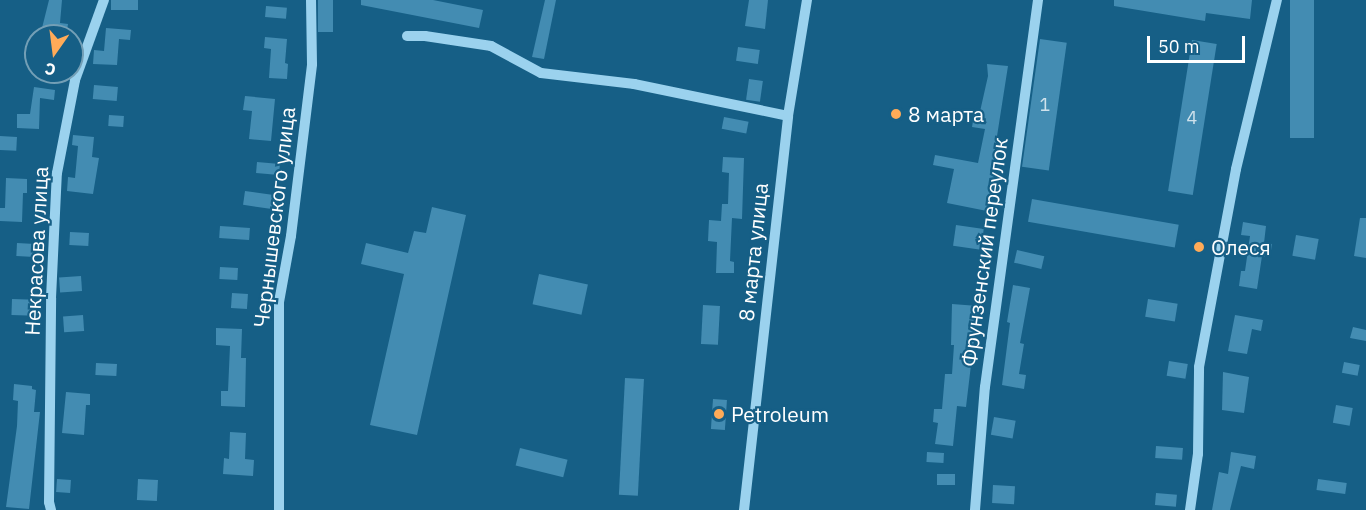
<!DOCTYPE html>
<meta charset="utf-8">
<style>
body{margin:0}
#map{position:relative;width:1366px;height:510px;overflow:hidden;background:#165f86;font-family:"IBM Plex Sans",sans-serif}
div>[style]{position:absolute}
.building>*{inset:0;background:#438cb2;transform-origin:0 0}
.minor>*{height:10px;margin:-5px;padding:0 5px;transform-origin:5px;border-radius:5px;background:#9bd2ee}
.dots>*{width:16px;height:16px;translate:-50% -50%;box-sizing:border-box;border:3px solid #165f86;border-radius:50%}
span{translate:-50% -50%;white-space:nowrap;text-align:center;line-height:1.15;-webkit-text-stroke:4.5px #165f86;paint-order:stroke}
.number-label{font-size:18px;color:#d0e2ec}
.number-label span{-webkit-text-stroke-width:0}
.poi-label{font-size:21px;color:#fff}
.left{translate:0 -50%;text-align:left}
.street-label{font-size:21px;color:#fff}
.north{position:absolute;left:24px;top:24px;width:60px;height:60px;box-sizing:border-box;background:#165f86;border:2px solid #739fb6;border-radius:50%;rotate:194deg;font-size:16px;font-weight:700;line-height:24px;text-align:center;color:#fff}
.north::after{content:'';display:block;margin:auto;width:21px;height:27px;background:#ffab58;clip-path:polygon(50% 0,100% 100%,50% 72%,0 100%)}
.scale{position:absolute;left:1147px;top:36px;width:98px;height:27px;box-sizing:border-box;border:3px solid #fff;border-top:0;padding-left:8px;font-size:18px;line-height:21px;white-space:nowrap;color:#fff;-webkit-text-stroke:4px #165f86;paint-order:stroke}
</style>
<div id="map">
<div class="building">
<i style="clip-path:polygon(49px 0,62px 0,60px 23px,68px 24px,66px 36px,41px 32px)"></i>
<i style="left:111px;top:0;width:27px;height:10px"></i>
<i style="left:318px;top:0;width:15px;height:32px"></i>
<i style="clip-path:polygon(361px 0,433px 0,483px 10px,479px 28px,361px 5px)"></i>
<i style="clip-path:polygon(545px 0,556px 0,544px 59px,532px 57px)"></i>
<i style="clip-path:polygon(749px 0,768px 0,765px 29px,745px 26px)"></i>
<i style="clip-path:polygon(1114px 0,1252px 0,1250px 19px,1206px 13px,1205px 21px,1114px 6px)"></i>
<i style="left:1290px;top:0;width:24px;height:138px"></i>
<i style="left:266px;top:6px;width:21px;height:11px;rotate:5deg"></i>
<i style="clip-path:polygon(106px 28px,131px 30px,130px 40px,119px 39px,117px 65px,93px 64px,94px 50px,104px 51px)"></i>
<i style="clip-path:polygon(265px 37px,287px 39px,285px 63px,288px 64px,287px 79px,269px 78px,271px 49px,264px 48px)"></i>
<i style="left:1040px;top:39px;width:27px;height:129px;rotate:8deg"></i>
<i style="left:1192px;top:40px;width:25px;height:153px;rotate:9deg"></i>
<i style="left:738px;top:47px;width:22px;height:14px;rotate:8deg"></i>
<i style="clip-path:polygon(987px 64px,1008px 66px,995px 149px,994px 167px,996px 167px,987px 211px,947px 203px,954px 169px,933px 165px,935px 155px,978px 163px,985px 129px,972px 127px,974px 115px,979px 116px,988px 76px)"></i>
<i style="left:749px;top:79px;width:14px;height:21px;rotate:8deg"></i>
<i style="left:94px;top:85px;width:24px;height:14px;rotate:5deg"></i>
<i style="clip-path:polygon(34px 87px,55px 90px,54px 100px,40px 98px,39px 129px,17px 128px,17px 114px,30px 114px)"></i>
<i style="clip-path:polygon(245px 96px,275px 99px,271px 141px,249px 139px,252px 111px,243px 110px)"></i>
<i style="left:109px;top:115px;width:15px;height:11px;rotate:4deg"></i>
<i style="left:724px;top:117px;width:25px;height:12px;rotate:11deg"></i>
<i style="clip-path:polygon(73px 135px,94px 137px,92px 157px,99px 158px,93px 194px,67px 191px,68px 177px,75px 178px,78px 146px,72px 145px)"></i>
<i style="left:0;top:136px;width:17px;height:14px;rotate:3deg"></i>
<i style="clip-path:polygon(723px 157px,744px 158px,742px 219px,732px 218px,730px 261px,734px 262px,734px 273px,716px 273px,717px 242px,708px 241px,709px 220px,721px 221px,722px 204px,728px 204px,729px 173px,722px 172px)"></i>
<i style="left:257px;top:162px;width:23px;height:11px;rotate:5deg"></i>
<i style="clip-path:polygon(6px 178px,27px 179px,27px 193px,23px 193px,22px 222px,0 221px,0 208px,5px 208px)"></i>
<i style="left:245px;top:191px;width:29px;height:14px;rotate:8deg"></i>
<i style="left:1032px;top:199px;width:149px;height:23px;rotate:10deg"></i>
<i style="clip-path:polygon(432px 207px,466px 215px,417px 435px,370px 425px,404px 274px,361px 264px,366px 243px,408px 253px,414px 231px,426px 233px)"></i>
<i style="clip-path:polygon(1360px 218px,1366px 218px,1366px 258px,1354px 256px)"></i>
<i style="clip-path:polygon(1243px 222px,1266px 226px,1264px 243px,1272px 244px,1270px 257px,1262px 256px,1257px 289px,1239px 286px,1241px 271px,1245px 271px,1250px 236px,1241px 235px)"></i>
<i style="left:956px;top:225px;width:28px;height:21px;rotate:8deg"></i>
<i style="left:220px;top:226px;width:30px;height:12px;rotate:4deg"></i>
<i style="left:70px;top:232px;width:19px;height:13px;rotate:3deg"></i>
<i style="left:1296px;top:235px;width:23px;height:21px;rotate:10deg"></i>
<i style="left:17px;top:243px;width:18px;height:13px;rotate:3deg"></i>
<i style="left:1017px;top:250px;width:28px;height:13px;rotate:13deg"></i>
<i style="left:220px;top:267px;width:18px;height:12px;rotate:3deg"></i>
<i style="left:539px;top:274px;width:50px;height:31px;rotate:12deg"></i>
<i style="left:81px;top:276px;width:15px;height:22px;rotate:86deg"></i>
<i style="clip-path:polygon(1013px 285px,1030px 288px,1020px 343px,1024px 344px,1019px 374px,1026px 375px,1024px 389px,1002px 385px,1010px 323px,1007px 322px)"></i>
<i style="left:232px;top:293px;width:16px;height:15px;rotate:4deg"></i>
<i style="left:12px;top:299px;width:23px;height:16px;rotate:2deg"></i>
<i style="left:1148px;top:299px;width:30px;height:18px;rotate:9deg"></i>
<i style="clip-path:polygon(952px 304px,978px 306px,966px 407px,957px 406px,953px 446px,935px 444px,938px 423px,933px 422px,934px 409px,942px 409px,945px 374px,952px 374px,954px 345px,951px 345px)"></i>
<i style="left:703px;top:305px;width:17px;height:39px;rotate:3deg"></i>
<i style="left:83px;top:315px;width:16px;height:20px;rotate:86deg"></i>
<i style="clip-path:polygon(1235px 315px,1263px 320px,1261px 331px,1252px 329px,1247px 354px,1228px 351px)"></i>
<i style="clip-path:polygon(1353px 327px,1366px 330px,1366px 341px,1350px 338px)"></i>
<i style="clip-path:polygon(216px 328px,242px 329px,241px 358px,246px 358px,245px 407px,221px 406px,221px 391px,228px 391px,230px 346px,216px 345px)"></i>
<i style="left:1169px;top:361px;width:19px;height:15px;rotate:9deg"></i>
<i style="left:1344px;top:362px;width:16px;height:11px;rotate:11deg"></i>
<i style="left:96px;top:363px;width:21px;height:12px;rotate:3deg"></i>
<i style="clip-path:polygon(1223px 372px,1249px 377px,1244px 413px,1222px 410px)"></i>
<i style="left:625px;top:378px;width:19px;height:117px;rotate:3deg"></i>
<i style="clip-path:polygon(14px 384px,32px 386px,32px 389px,36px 390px,34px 412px,40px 412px,29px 509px,6px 507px,17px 426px,18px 401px,13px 400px)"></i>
<i style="clip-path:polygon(66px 392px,90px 394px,90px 405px,86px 405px,84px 435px,62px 433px)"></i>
<i style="left:713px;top:399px;width:14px;height:30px;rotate:4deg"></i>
<i style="left:1336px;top:405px;width:17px;height:18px;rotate:10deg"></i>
<i style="left:994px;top:417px;width:22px;height:18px;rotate:10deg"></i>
<i style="clip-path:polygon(230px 432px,246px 433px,245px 459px,254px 460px,253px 476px,223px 474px,224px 458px,229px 459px)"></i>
<i style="left:1156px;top:446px;width:27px;height:12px;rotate:4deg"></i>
<i style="left:520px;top:448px;width:49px;height:18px;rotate:14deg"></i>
<i style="left:927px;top:452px;width:17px;height:10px;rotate:3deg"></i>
<i style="clip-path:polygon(1231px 452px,1256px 456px,1254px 469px,1241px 466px,1230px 510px,1212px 510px,1219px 472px,1228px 474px)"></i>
<i style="left:937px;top:474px;width:18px;height:11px"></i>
<i style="left:57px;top:479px;width:14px;height:13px;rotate:4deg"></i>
<i style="left:138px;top:479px;width:20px;height:21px;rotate:3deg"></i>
<i style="left:1318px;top:479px;width:29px;height:11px;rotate:8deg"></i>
<i style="left:993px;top:485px;width:22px;height:18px;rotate:3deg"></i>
<i style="left:1156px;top:493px;width:21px;height:12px;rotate:5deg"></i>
</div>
<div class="minor">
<i style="left:407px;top:36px;width:18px"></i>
<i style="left:425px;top:36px;width:67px;rotate:8.6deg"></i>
<i style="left:491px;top:46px;width:57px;rotate:28.4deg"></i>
<i style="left:541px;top:73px;width:94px;rotate:6.7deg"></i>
<i style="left:634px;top:84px;width:157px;rotate:11.7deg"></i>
<i style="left:51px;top:510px;width:8px;rotate:-104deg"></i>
<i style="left:49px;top:502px;width:204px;rotate:-89.4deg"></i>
<i style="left:51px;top:298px;width:125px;rotate:-87.3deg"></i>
<i style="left:57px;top:173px;width:95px;rotate:-79deg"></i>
<i style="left:75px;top:80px;width:85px;rotate:-70.1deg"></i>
<i style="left:279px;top:510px;width:208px;rotate:-90deg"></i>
<i style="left:279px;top:302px;width:67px;rotate:-79.7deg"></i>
<i style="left:291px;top:236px;width:173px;rotate:-83deg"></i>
<i style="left:312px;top:64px;width:64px;rotate:-90.9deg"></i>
<i style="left:744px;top:510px;width:396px;rotate:-83.6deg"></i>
<i style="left:788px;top:116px;width:118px;rotate:-80.7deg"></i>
<i style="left:975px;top:510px;width:123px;rotate:-85.4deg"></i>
<i style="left:985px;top:387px;width:391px;rotate:-82.2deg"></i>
<i style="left:1190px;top:510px;width:57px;rotate:-81.9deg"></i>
<i style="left:1198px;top:454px;width:87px;rotate:-89.3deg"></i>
<i style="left:1199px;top:367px;width:201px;rotate:-79.4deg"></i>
<i style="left:1236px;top:169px;width:174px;rotate:-76.4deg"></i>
</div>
<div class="dots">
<i style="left:896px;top:114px;background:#ffab58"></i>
<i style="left:1199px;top:247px;background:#ffab58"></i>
<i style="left:719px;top:414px;background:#ffab58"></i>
</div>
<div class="number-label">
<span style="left:1045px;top:105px">1</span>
<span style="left:1192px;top:118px">4</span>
</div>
<div class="poi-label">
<span class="left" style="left:908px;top:114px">8 марта</span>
<span class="left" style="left:1211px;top:247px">Олеся</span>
<span class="left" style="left:731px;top:414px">Petroleum</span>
</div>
<div class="street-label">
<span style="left:274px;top:217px;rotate:-83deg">Чернышевского улица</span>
<span style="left:36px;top:251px;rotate:-87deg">Некрасова улица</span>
<span style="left:753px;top:252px;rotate:-84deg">8 марта улица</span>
<span style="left:984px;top:252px;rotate:-82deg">Фрунзенский переулок</span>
</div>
<div class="north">С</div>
<div class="scale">50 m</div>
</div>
